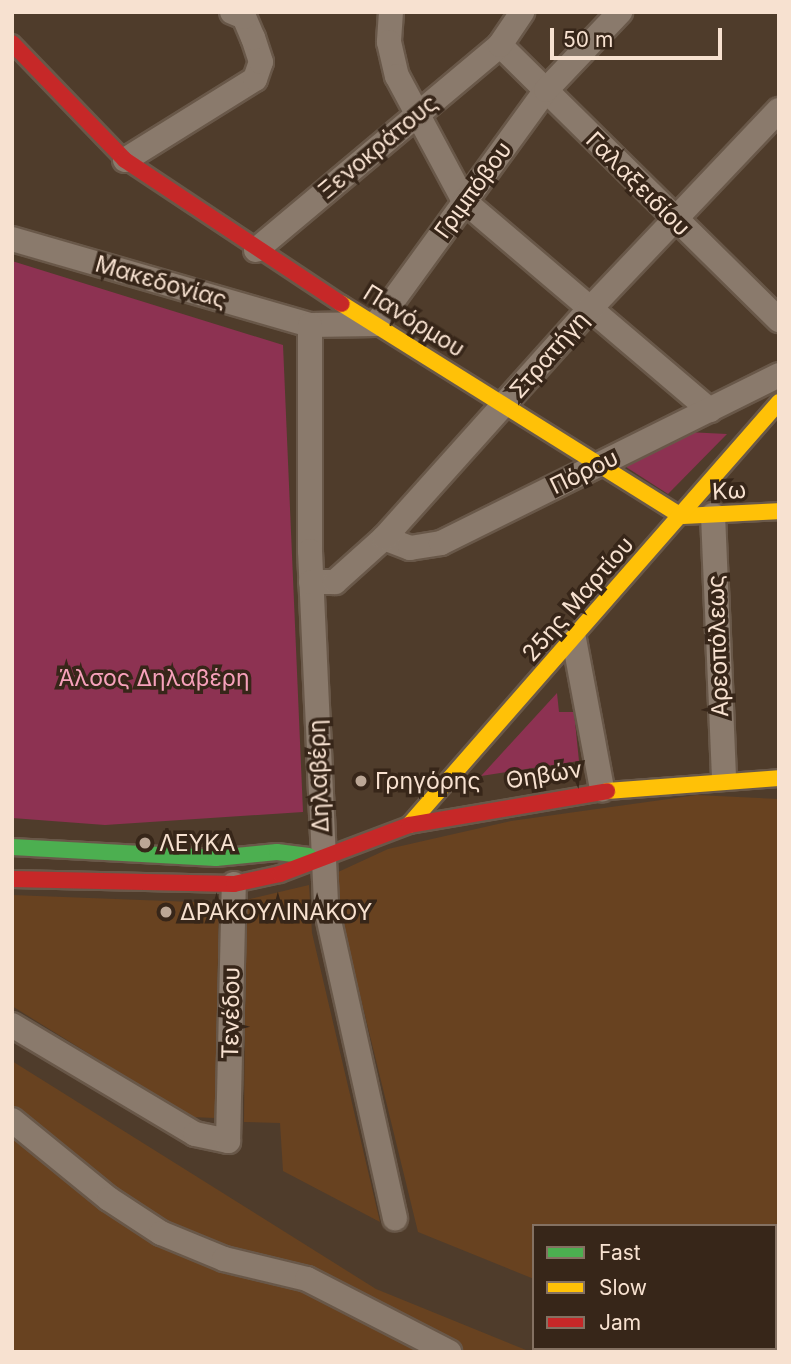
<!DOCTYPE html>
<meta charset="utf-8">
<style>
body{margin:0}
#map{position:relative;width:791px;height:1364px;overflow:hidden;background:#4f3c2b;font-family:Inter,sans-serif}
div>[style]{position:absolute}
.built>*{inset:0;background:#684220}
.green>*{inset:0;background:#8d3252}
.roads{filter:drop-shadow(2px 0 #695849) drop-shadow(-2px 0 #695849) drop-shadow(0 2px #695849) drop-shadow(0 -2px #695849)}
.street>*{height:24px;margin:-12px;padding:0 12px;transform-origin:12px;border-radius:12px;background:#8a7a6c}
.fast>*{height:16px;margin:-8px;padding:0 8px;transform-origin:8px;border-radius:8px;background:#4caf50}
.slow>*{height:16px;margin:-8px;padding:0 8px;transform-origin:8px;border-radius:8px;background:#ffc107}
.jam>*{height:16px;margin:-8px;padding:0 8px;transform-origin:8px;border-radius:8px;background:#c62828}
.dots>*{width:19px;height:19px;translate:-50% -50%;box-sizing:border-box;border:4px solid #372619;border-radius:50%}
span{translate:-50% -50%;white-space:nowrap;text-align:center;line-height:1.15;-webkit-text-stroke:7px #372619;paint-order:stroke}
.street-label{font-size:23px;color:#f7e1d0}
.park-label{font-size:23px;color:#f7a1bb}
.poi-label{font-size:23px;color:#f7e1d0}
.left{translate:0 -50%;text-align:left}
.frame{position:absolute;inset:0;border:14px solid #f7e1d0;pointer-events:none}
.legend{position:absolute;left:532px;top:1224px;width:245px;height:126px;box-sizing:border-box;background:#372619;border:2px solid #847162;margin:0;padding:9px 12px;list-style:none;font-size:21px;color:#f7e1d0}
.legend li{display:flex;align-items:center;gap:14px;height:35px}
.legend b{width:35px;border:2px solid #847162}
.scale{position:absolute;left:550px;top:28px;width:172px;height:32px;box-sizing:border-box;border:4px solid #f7e1d0;border-top:0;padding-left:9px;font-size:21px;line-height:24px;white-space:nowrap;color:#f7e1d0;-webkit-text-stroke:5px #372619;paint-order:stroke}
</style>
<div id="map">
<div class="built">
<i style="clip-path:polygon(697px 795px,779px 799px,779px 1352px,704px 1348px,775px 1348px,775px 1226px,534px 1226px,534px 1279px,418px 1232px,337px 901px,336px 873px,388px 849px,511px 821px)"></i>
<i style="clip-path:polygon(309px 885px,312px 933px,380px 1222px,283px 1171px,280px 1123px,244px 1122px,246px 900px)"></i>
<i style="clip-path:polygon(12px 895px,219px 903px,215px 1118px,191px 1117px,12px 1006px)"></i>
<i style="clip-path:polygon(12px 1061px,376px 1289px,531px 1352px,12px 1352px)"></i>
</div>
<div class="green">
<i style="clip-path:polygon(12px 261px,283px 345px,303px 812px,105px 825px,12px 818px)"></i>
<i style="clip-path:polygon(687px 432px,727px 434px,668px 494px,623px 465px)"></i>
<i style="clip-path:polygon(557px 693px,559px 712px,574px 712px,579px 761px,481px 776px)"></i>
</div>
<div class="roads">
<div class="street">
<i style="left:391px;top:12px;width:30px;rotate:94deg"></i>
<i style="left:389px;top:42px;width:35px;rotate:77deg"></i>
<i style="left:397px;top:76px;width:142px;rotate:61.8deg"></i>
<i style="left:464px;top:201px;width:323px;rotate:40.4deg"></i>
<i style="left:500px;top:45px;width:392px;rotate:44.6deg"></i>
<i style="left:125px;top:160px;width:153px;rotate:-31.9deg"></i>
<i style="left:255px;top:79px;width:18px;rotate:-71deg"></i>
<i style="left:261px;top:62px;width:25px;rotate:-108deg"></i>
<i style="left:253px;top:38px;width:23px;rotate:-113deg"></i>
<i style="left:244px;top:17px;width:13px;rotate:-157deg"></i>
<i style="left:12px;top:239px;width:310px;rotate:16.1deg"></i>
<i style="left:310px;top:325px;width:66px;rotate:-0.9deg"></i>
<i style="left:376px;top:324px;width:289px;rotate:-54deg"></i>
<i style="left:546px;top:90px;width:108px;rotate:-46.5deg"></i>
<i style="left:256px;top:250px;width:319px;rotate:-40deg"></i>
<i style="left:500px;top:45px;width:40px;rotate:-56deg"></i>
<i style="left:310px;top:325px;width:226px;rotate:90deg"></i>
<i style="left:310px;top:551px;width:356px;rotate:87.4deg"></i>
<i style="left:326px;top:907px;width:319px;rotate:77.5deg"></i>
<i style="left:713px;top:515px;width:263px;rotate:87.6deg"></i>
<i style="left:384px;top:538px;width:28px;rotate:21deg"></i>
<i style="left:410px;top:548px;width:31px;rotate:-9deg"></i>
<i style="left:441px;top:543px;width:377px;rotate:-26.4deg"></i>
<i style="left:311px;top:582px;width:24px"></i>
<i style="left:335px;top:582px;width:66px;rotate:-41.9deg"></i>
<i style="left:384px;top:538px;width:305px;rotate:-48.1deg"></i>
<i style="left:588px;top:311px;width:277px;rotate:-46.5deg"></i>
<i style="left:574px;top:639px;width:153px;rotate:79.4deg"></i>
<i style="left:12px;top:1025px;width:213px;rotate:30.8deg"></i>
<i style="left:195px;top:1134px;width:34px;rotate:12deg"></i>
<i style="left:228px;top:1141px;width:257px;rotate:-88.7deg"></i>
<i style="left:12px;top:1120px;width:125px;rotate:39.2deg"></i>
<i style="left:109px;top:1199px;width:62px;rotate:33.2deg"></i>
<i style="left:161px;top:1233px;width:68px;rotate:22.4deg"></i>
<i style="left:224px;top:1259px;width:85px;rotate:13.5deg"></i>
<i style="left:307px;top:1279px;width:160px;rotate:27.2deg"></i>
</div>
<div class="fast">
<i style="left:12px;top:847px;width:204px;rotate:3.1deg"></i>
<i style="left:216px;top:858px;width:61px;rotate:-5.6deg"></i>
<i style="left:277px;top:852px;width:32px;rotate:7deg"></i>
</div>
<div class="slow">
<i style="left:342px;top:304px;width:400px;rotate:32deg"></i>
<i style="left:681px;top:516px;width:98px;rotate:-2.9deg"></i>
<i style="left:607px;top:791px;width:172px;rotate:-4.3deg"></i>
<i style="left:409px;top:825px;width:562px;rotate:-48.82deg"></i>
</div>
<div class="jam">
<i style="left:12px;top:43px;width:163px;rotate:46deg"></i>
<i style="left:125px;top:160px;width:260px;rotate:33.6deg"></i>
<i style="left:12px;top:879px;width:222px;rotate:1.3deg"></i>
<i style="left:234px;top:884px;width:47px;rotate:-12.3deg"></i>
<i style="left:280px;top:874px;width:138px;rotate:-20.8deg"></i>
<i style="left:409px;top:825px;width:201px;rotate:-9.7deg"></i>
</div>
</div>
<div class="dots">
<i style="left:361px;top:781px;background:#bca796"></i>
<i style="left:145px;top:843px;background:#bca796"></i>
<i style="left:166px;top:912px;background:#bca796"></i>
</div>
<div class="street-label">
<span style="left:378px;top:147px;rotate:-40deg">Ξενοκράτους</span>
<span style="left:638px;top:184px;rotate:45deg">Γαλαξειδίου</span>
<span style="left:473px;top:190px;rotate:-54deg">Γριμπόβου</span>
<span style="left:161px;top:282px;rotate:16deg">Μακεδονίας</span>
<span style="left:414px;top:321px;rotate:32deg">Πανόρμου</span>
<span style="left:549px;top:355px;rotate:-49deg">Στρατήγη</span>
<span style="left:584px;top:472px;rotate:-26deg">Πόρου</span>
<span style="left:729px;top:491px;rotate:-3deg">Κω</span>
<span style="left:578px;top:599px;rotate:-49deg">25ης Μαρτίου</span>
<span style="left:718px;top:646px;rotate:-92deg">Αρεοπόλεως</span>
<span style="left:544px;top:775px;rotate:-9deg">Θηβών</span>
<span style="left:319px;top:776px;rotate:-92deg">Δηλαβέρη</span>
<span style="left:231px;top:1013px;rotate:-89deg">Τενέδου</span>
</div>
<div class="park-label">
<span style="left:154px;top:678px">Άλσος Δηλαβέρη</span>
</div>
<div class="poi-label">
<span class="left" style="left:375px;top:781px">Γρηγόρης</span>
<span class="left" style="left:159px;top:843px">ΛΕΥΚΑ</span>
<span class="left" style="left:180px;top:912px">ΔΡΑΚΟΥΛΙΝΑΚΟΥ</span>
</div>
<div class="frame"></div>
<ul class="legend">
<li><b style="height:9px;background:#4caf50"></b>Fast</li>
<li><b style="height:9px;background:#ffc107"></b>Slow</li>
<li><b style="height:9px;background:#c62828"></b>Jam</li>
</ul>
<div class="scale">50 m</div>
</div>
